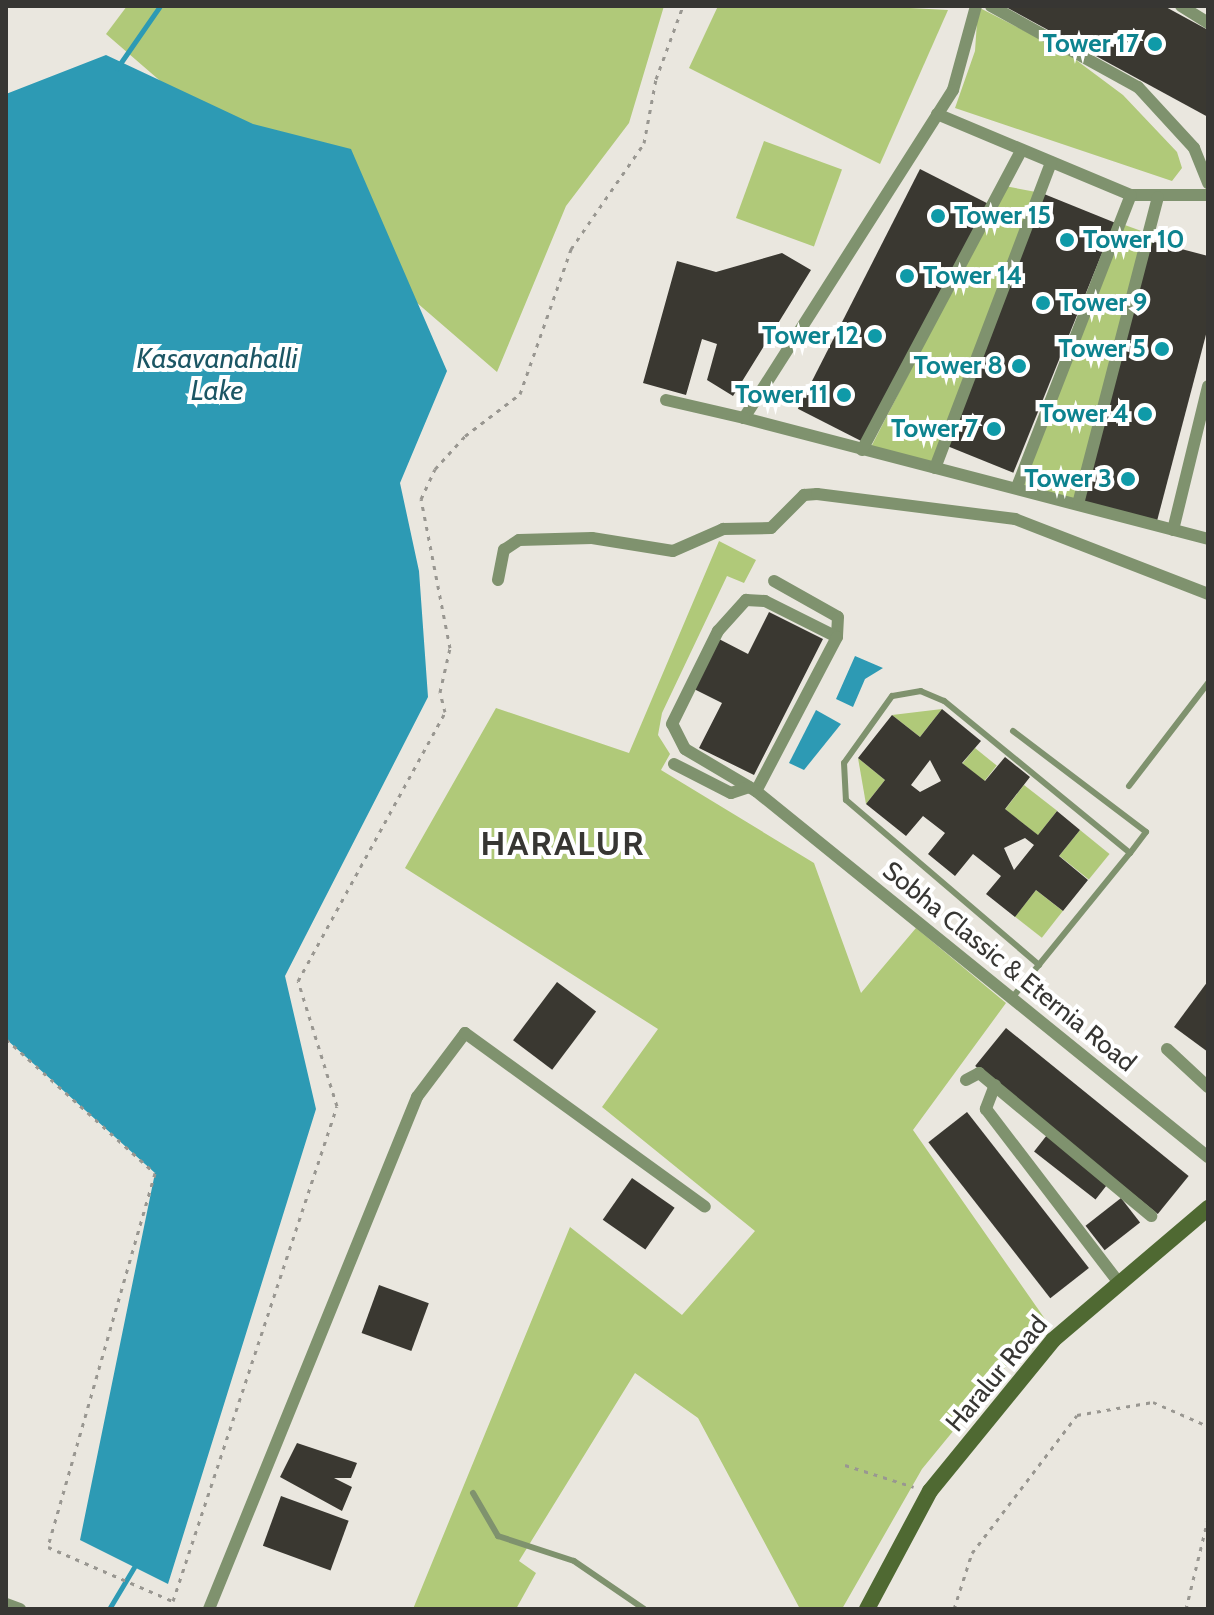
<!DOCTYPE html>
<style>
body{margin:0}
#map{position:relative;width:1214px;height:1615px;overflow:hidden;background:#eae7df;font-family:Cabin,sans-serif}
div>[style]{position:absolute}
.green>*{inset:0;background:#b0c979;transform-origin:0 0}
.water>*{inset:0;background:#2d9ab4}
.stream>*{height:5px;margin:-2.5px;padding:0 2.5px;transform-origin:2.5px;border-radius:2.5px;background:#2d9ab4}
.building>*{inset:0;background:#3a3831;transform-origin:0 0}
.path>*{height:3px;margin-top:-1.5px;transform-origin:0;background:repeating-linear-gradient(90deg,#999791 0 4px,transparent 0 10px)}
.lane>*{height:6px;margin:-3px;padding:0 3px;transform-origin:3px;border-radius:3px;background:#7f926e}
.street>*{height:12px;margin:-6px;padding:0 6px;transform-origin:6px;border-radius:6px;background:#7f926e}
.secondary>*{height:16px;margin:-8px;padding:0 8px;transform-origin:8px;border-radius:8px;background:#4f6932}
.dots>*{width:22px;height:22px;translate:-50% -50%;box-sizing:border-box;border:4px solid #fff;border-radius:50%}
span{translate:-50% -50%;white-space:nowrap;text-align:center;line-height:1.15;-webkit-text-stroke:8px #fff;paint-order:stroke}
.culture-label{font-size:26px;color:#0d838f;font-weight:700}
.right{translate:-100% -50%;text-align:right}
.left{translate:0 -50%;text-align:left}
.street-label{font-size:26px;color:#373633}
.water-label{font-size:28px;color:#1c5664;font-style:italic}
.district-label{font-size:34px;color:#373633;font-weight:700;letter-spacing:2px}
.frame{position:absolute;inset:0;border:8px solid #373633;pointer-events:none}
</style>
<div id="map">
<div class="green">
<i style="clip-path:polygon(127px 6px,664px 6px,629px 123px,566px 206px,497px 372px,106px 34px)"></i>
<i style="clip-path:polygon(718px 6px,872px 6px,948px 10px,880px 164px,689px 68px)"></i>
<i style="clip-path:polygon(978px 7px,1064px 51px,1123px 95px,1177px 152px,1182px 168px,1172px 181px,955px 108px,975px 51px)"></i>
<i style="left:764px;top:141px;width:83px;height:82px;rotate:20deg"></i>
<i style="clip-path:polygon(1005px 186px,1036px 192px,934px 463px,871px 447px)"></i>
<i style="clip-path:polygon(1122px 224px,1147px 233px,1076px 500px,1020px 484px)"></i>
<i style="clip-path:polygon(719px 541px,756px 560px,744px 583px,727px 576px,662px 713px,658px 735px,670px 754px,661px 770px,814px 863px,861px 993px,916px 928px,1006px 1003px,913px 1130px,1045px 1319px,922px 1469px,842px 1609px,800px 1609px,698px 1418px,635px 1373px,519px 1561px,536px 1573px,516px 1609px,413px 1609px,570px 1227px,682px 1315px,755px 1231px,602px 1107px,658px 1029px,405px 868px,496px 708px,629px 753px)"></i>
<i style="clip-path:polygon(942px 709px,920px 737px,892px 715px)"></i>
<i style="left:975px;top:748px;width:28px;height:20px;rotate:39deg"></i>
<i style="clip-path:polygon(858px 758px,885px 780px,866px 804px)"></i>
<i style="left:1024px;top:785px;width:42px;height:31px;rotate:38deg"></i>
<i style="left:1080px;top:830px;width:38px;height:33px;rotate:39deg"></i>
<i style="left:1036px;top:890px;width:34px;height:34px;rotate:38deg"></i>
</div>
<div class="water">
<i style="clip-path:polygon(106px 55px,253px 124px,351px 149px,447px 371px,400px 483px,419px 571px,428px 697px,285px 976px,316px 1109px,168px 1584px,80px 1540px,155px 1173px,6px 1039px,6px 94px)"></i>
<i style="clip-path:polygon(855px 656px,883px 668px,865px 679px,853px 707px,836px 699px)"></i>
<i style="clip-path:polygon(816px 710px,841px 724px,804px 770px,789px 763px)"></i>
</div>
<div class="stream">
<i style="left:117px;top:68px;width:75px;rotate:-55.3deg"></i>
<i style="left:109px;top:1609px;width:49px;rotate:-59.2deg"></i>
</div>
<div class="building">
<i style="clip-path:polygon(1004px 6px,1164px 6px,1208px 30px,1208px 117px)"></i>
<i style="left:920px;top:169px;width:76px;height:269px;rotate:27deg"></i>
<i style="left:1044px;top:194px;width:76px;height:270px;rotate:22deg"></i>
<i style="clip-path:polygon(1151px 241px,1208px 256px,1208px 327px,1157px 521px,1082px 501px)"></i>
<i style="clip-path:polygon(782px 253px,811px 270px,733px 396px,707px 380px,717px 344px,702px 339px,686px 395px,643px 383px,677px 261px,716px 272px)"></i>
<i style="clip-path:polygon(769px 612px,823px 639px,754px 775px,699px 748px,722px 703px,692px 688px,717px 638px,748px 654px)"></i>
<i style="clip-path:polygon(evenodd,942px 709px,981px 741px,962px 763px,985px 781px,1005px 757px,1030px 777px,1005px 809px,1038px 835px,1057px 811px,1080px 830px,1059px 856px,1088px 880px,1063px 911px,1036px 890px,1015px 917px,986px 894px,1001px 876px,973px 854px,955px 876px,928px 854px,945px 833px,923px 816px,906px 836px,866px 804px,885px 780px,858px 758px,892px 715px,920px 737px,942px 709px,930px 760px,941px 781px,920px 792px,911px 785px,930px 760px,942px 709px,1025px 838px,1034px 845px,1014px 870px,1004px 848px,1025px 838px)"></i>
<i style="clip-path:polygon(1208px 981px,1208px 1052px,1174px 1027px)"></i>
<i style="left:557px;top:982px;width:49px;height:73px;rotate:37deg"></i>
<i style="left:1006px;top:1028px;width:235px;height:49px;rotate:39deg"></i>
<i style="left:967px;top:1112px;width:198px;height:49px;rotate:52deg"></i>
<i style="left:1047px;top:1135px;width:78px;height:21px;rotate:38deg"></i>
<i style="left:632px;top:1178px;width:52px;height:51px;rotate:35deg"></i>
<i style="left:1121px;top:1198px;width:31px;height:45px;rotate:52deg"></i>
<i style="left:379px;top:1285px;width:53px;height:51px;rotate:20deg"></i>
<i style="clip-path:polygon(297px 1443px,357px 1463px,351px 1478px,334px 1478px,352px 1487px,342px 1511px,280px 1477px)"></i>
<i style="left:281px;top:1496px;width:72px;height:53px;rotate:20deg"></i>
</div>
<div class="path">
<i style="left:6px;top:1039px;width:200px;rotate:42deg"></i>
<i style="left:155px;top:1173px;width:389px;rotate:106deg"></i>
<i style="left:48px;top:1547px;width:136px;rotate:23.4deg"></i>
<i style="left:173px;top:1601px;width:521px;rotate:-71.67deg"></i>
<i style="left:337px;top:1106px;width:131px;rotate:-107.3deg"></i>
<i style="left:298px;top:981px;width:307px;rotate:-61.3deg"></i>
<i style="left:445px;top:712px;width:21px;rotate:-104deg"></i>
<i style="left:440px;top:692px;width:45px;rotate:-77.2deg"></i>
<i style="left:450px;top:648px;width:152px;rotate:-101deg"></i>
<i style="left:421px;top:499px;width:33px;rotate:-65deg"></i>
<i style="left:435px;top:469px;width:45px;rotate:-47.7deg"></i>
<i style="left:465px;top:436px;width:69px;rotate:-37.4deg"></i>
<i style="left:520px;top:394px;width:154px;rotate:-70.6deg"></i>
<i style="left:571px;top:249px;width:129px;rotate:-55.4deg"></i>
<i style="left:644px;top:143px;width:65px;rotate:-79.4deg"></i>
<i style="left:656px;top:79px;width:78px;rotate:-69.7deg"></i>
<i style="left:845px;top:1465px;width:72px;rotate:17.7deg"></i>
<i style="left:954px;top:1609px;width:59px;rotate:-72.2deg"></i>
<i style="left:972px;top:1553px;width:173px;rotate:-52.7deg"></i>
<i style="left:1077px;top:1415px;width:77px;rotate:-9.7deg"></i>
<i style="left:1153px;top:1402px;width:60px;rotate:23.6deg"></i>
<i style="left:1186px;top:1609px;width:93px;rotate:-76.3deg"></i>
</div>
<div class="lane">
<i style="left:1013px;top:731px;width:167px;rotate:37.2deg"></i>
<i style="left:1146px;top:832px;width:26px;rotate:127deg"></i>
<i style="left:1129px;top:786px;width:130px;rotate:-52.5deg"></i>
<i style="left:1012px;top:998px;width:187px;rotate:-50.9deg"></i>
<i style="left:1130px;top:853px;width:240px;rotate:-140.7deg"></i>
<i style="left:944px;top:701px;width:25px;rotate:-157deg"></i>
<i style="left:921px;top:691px;width:29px;rotate:170deg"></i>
<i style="left:892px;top:696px;width:82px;rotate:125.6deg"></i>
<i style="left:844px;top:763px;width:37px;rotate:87deg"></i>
<i style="left:846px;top:800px;width:254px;rotate:40.5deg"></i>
<i style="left:473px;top:1493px;width:50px;rotate:59.8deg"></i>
<i style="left:498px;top:1536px;width:80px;rotate:18.2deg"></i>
<i style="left:574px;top:1561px;width:85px;rotate:34.4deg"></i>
</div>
<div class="street">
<i style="left:976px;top:6px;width:87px;rotate:105.3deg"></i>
<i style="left:953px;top:90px;width:389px;rotate:122.5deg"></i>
<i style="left:744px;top:418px;width:480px;rotate:14.6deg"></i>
<i style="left:991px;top:6px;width:168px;rotate:28.9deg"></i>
<i style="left:1138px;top:87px;width:83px;rotate:47.4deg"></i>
<i style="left:1194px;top:148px;width:38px;rotate:68deg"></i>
<i style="left:1181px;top:6px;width:32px;rotate:32deg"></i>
<i style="left:937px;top:114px;width:210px;rotate:22.7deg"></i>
<i style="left:1131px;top:195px;width:77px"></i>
<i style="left:666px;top:400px;width:80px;rotate:13deg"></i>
<i style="left:862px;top:450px;width:339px;rotate:-62deg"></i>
<i style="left:935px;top:468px;width:327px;rotate:-69.2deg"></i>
<i style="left:1017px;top:487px;width:313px;rotate:-68.7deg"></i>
<i style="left:1078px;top:504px;width:317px;rotate:-75.4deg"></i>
<i style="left:1173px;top:530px;width:148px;rotate:-76.3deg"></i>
<i style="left:498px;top:580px;width:31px;rotate:-79deg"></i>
<i style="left:504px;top:550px;width:18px;rotate:-34deg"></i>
<i style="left:519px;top:540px;width:73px;rotate:-1.6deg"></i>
<i style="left:592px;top:538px;width:82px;rotate:9.1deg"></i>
<i style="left:673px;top:551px;width:55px;rotate:-23.7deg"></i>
<i style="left:723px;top:529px;width:48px;rotate:-1.2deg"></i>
<i style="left:771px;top:528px;width:47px;rotate:-45deg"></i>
<i style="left:804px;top:495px;width:13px;rotate:-4deg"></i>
<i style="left:817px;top:494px;width:200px;rotate:7.2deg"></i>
<i style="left:1015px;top:519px;width:207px;rotate:21.2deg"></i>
<i style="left:774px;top:581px;width:73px;rotate:29.4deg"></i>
<i style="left:838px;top:617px;width:20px;rotate:93deg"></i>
<i style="left:746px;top:600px;width:19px;rotate:3deg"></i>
<i style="left:765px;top:601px;width:80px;rotate:26.6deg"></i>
<i style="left:837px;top:637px;width:174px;rotate:117.7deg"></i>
<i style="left:756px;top:791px;width:82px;rotate:-149.4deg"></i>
<i style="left:685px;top:749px;width:28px;rotate:-117deg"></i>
<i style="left:672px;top:724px;width:104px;rotate:-63.7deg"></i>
<i style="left:718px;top:631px;width:42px;rotate:-47.9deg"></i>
<i style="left:674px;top:764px;width:64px;rotate:27deg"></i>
<i style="left:731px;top:793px;width:19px;rotate:-18deg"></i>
<i style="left:756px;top:791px;width:582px;rotate:39deg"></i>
<i style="left:1167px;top:1049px;width:56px;rotate:42.8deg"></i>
<i style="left:966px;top:1080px;width:15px;rotate:-28deg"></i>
<i style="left:979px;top:1073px;width:224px;rotate:39.7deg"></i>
<i style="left:995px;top:1085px;width:26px;rotate:111deg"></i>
<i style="left:986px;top:1109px;width:219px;rotate:52.6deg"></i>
<i style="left:6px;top:1604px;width:15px;rotate:20deg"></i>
<i style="left:209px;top:1609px;width:553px;rotate:-67.89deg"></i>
<i style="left:417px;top:1097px;width:80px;rotate:-53.1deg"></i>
<i style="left:465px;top:1033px;width:296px;rotate:35.9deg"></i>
</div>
<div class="secondary">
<i style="left:867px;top:1609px;width:134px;rotate:-61.9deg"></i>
<i style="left:930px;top:1491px;width:195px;rotate:-50.8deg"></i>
<i style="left:1053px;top:1340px;width:204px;rotate:-40.4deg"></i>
</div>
<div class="dots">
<i style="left:1155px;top:44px;background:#0f9aa8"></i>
<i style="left:938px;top:216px;background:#0f9aa8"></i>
<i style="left:1067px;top:240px;background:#0f9aa8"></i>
<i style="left:907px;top:276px;background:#0f9aa8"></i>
<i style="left:1043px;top:303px;background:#0f9aa8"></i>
<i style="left:875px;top:336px;background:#0f9aa8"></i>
<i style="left:1162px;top:349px;background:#0f9aa8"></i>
<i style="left:1019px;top:366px;background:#0f9aa8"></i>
<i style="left:844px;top:395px;background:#0f9aa8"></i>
<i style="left:1145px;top:414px;background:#0f9aa8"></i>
<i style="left:994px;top:429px;background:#0f9aa8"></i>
<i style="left:1128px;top:479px;background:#0f9aa8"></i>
</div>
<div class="culture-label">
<span class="right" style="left:1139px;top:44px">Tower 17</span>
<span class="left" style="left:954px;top:216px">Tower 15</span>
<span class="left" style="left:1083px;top:240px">Tower 10</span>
<span class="left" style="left:923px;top:276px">Tower 14</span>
<span class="left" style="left:1059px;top:303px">Tower 9</span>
<span class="right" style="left:859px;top:336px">Tower 12</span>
<span class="right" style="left:1146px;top:349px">Tower 5</span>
<span class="right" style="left:1003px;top:366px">Tower 8</span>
<span class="right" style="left:828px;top:395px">Tower 11</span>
<span class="right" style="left:1129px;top:414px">Tower 4</span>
<span class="right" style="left:978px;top:429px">Tower 7</span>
<span class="right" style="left:1112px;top:479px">Tower 3</span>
</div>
<div class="street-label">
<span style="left:1009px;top:967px;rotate:39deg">Sobha Classic &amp; Eternia Road</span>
<span style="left:997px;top:1374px;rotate:-50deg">Haralur Road</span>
</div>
<div class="water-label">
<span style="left:217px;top:374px">Kasavanahalli<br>Lake</span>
</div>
<div class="district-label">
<span style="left:563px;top:844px">HARALUR</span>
</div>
<div class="frame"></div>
</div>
